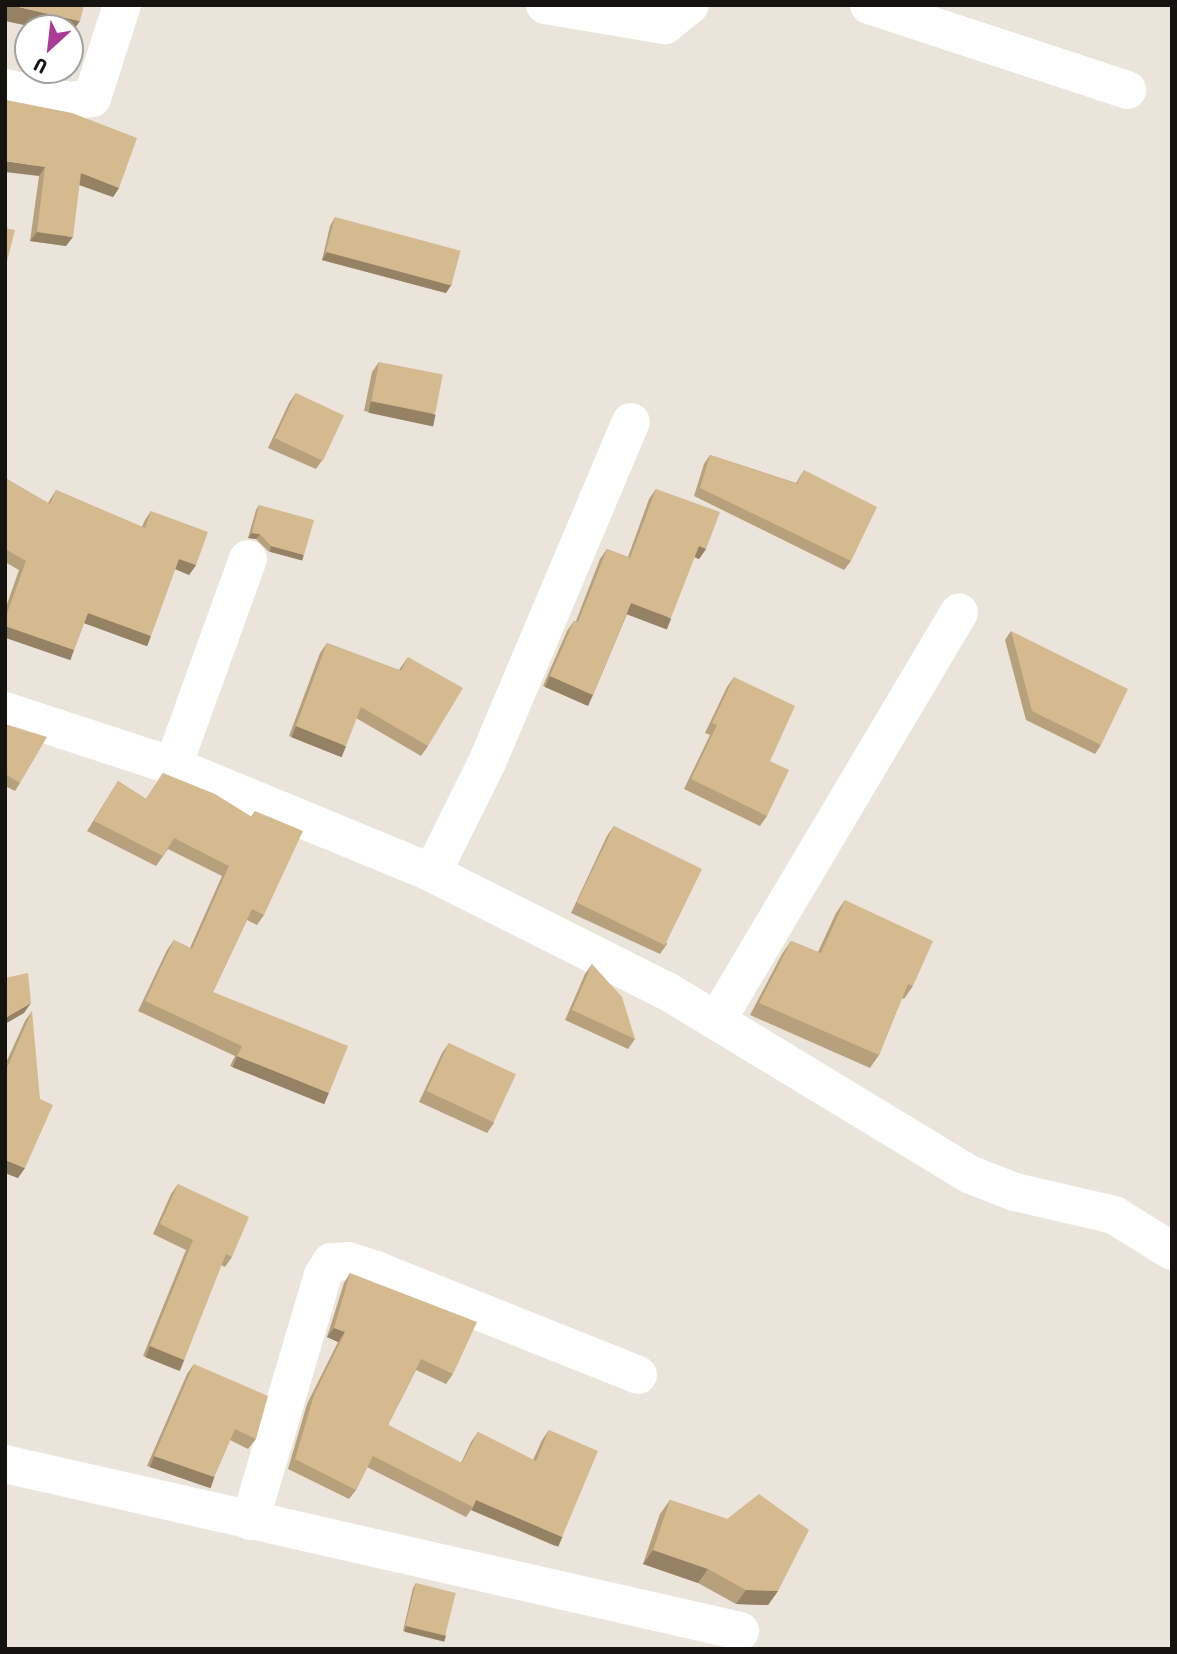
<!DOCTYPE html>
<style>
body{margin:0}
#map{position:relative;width:1177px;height:1654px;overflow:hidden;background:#eae4da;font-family:"Asap Condensed",sans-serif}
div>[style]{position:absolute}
.minor>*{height:38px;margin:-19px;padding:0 19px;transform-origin:19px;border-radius:19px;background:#fff}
.wall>*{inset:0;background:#b7a07c}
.shaded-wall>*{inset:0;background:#958265;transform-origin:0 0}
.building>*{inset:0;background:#d5ba90;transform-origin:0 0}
span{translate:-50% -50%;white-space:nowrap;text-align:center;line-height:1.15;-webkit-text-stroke:5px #fff;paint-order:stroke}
.frame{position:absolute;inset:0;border:7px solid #151310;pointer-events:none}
.north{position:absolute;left:14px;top:14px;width:70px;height:70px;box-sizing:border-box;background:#fff;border:2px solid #a1a19f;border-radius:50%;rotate:207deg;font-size:19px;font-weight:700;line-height:28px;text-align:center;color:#151310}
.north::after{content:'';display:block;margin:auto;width:24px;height:32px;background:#ab3a96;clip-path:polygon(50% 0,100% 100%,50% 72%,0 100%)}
</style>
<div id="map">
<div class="minor">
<i style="left:545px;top:5px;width:122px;rotate:9.5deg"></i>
<i style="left:665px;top:25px;width:32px;rotate:-39deg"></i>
<i style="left:869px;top:5px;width:272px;rotate:18.2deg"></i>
<i style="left:5px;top:88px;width:65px;rotate:11.5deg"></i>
<i style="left:69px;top:101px;width:23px;rotate:-7deg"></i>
<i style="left:92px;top:98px;width:98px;rotate:-72.1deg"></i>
<i style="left:5px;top:711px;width:177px;rotate:18.1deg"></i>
<i style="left:173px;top:766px;width:280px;rotate:22.4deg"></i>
<i style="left:432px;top:873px;width:126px;rotate:-63.6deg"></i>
<i style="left:488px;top:760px;width:367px;rotate:-67.1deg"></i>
<i style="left:173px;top:766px;width:220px;rotate:-70.1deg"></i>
<i style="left:432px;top:873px;width:263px;rotate:26.7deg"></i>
<i style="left:667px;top:991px;width:355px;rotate:31.2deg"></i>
<i style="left:971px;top:1175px;width:47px;rotate:21.1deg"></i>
<i style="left:1015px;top:1192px;width:102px;rotate:13.1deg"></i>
<i style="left:1114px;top:1215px;width:68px;rotate:31.8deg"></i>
<i style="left:717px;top:1020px;width:474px;rotate:-59.3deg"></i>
<i style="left:5px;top:1464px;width:754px;rotate:12.8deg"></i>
<i style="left:250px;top:1521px;width:257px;rotate:-73.5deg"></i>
<i style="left:323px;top:1275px;width:15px;rotate:-58deg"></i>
<i style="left:331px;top:1262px;width:17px;rotate:-3deg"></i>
<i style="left:348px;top:1261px;width:32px;rotate:18deg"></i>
<i style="left:378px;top:1271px;width:280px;rotate:21.8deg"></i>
</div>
<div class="wall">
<i style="clip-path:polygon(6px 100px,119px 188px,113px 197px,79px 185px,66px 246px,30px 241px,39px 176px)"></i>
<i style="clip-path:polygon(335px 217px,446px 293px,322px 260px,330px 226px)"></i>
<i style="clip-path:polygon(379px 362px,435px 415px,428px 425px,364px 411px,372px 372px)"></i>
<i style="clip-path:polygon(296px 393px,323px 459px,316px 469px,268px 448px,289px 403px)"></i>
<i style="clip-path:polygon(710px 455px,796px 483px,804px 470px,851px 561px,844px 570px,694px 496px,704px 464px)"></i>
<i style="clip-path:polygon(5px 478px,48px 503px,56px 490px,142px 527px,145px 520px,151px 511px,196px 565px,189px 575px,175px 569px,144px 645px,84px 623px,74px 650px,68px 659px,5px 637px,5px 610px,19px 570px,5px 562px)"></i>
<i style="clip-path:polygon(656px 489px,706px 549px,699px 559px,694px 557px,664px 628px,627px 614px,593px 695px,586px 705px,543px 686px,567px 631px,574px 621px,576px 621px,600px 559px,607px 549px,628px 557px,649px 499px)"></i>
<i style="clip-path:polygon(259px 505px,301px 560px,268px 551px,256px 539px,248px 538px,256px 510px)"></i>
<i style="clip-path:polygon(1011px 631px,1101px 745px,1095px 754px,1026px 720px,1005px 640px)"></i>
<i style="clip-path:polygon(327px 643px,399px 670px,408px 657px,428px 746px,421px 756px,356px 718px,339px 756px,289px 736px,320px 653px)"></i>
<i style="clip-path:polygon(734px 677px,770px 761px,767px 816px,760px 826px,684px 789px,710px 735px,705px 733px,727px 687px)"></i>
<i style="clip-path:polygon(5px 724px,20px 783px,15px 791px,5px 786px)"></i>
<i style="clip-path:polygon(163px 773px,251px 817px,255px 811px,264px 915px,257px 925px,247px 920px,213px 992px,329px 1093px,322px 1103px,230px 1066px,235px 1056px,138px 1011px,167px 950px,174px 940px,190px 948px,222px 876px,168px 849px,156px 866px,87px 831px,118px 781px,146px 799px)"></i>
<i style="clip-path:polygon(614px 826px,667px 944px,660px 954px,571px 913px,607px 836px)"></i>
<i style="clip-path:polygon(845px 900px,913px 986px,904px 999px,902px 998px,879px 1055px,870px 1068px,750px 1015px,782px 954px,791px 941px,818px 952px,836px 913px)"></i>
<i style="clip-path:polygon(592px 964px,635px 1039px,628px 1049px,565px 1020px,585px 974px)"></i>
<i style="clip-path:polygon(32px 1011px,18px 1178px,5px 1173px,5px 1065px,25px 1021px)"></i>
<i style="clip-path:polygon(449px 1043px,494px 1123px,487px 1133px,419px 1102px,442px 1053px)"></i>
<i style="clip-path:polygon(178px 1184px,232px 1257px,225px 1267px,221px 1265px,184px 1360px,177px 1370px,143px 1356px,186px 1250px,153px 1234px,171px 1194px)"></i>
<i style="clip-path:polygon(350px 1273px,453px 1374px,446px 1384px,416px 1370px,388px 1425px,461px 1463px,471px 1442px,478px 1432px,533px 1460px,542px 1440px,549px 1430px,555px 1546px,471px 1510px,466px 1517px,367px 1467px,356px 1490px,349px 1499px,288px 1469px,307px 1404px,338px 1342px,327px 1337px,344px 1283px)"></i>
<i style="clip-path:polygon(194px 1364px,256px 1439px,248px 1449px,230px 1440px,214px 1477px,207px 1487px,147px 1466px,187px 1374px)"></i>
<i style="clip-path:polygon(670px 1500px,727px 1519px,778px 1591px,768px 1605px,736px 1604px,698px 1583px,643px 1564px,660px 1514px)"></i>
<i style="clip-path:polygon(416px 1583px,446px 1636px,443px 1641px,403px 1631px,413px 1588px)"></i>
</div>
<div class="shaded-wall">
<i style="clip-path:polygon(5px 5px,10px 5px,80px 21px,70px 35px,70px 28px,38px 28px,5px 21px)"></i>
<i style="clip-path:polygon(5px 161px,45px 167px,39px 176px,5px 172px)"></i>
<i style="clip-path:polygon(81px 173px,119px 188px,113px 197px,74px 183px)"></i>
<i style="clip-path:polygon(37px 232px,73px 237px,66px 246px,30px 241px)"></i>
<i style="clip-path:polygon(327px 252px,452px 284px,446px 293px,322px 260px)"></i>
<i style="left:371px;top:401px;width:66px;height:12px;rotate:12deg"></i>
<i style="clip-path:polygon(252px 533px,260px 534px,256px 539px,248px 538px)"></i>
<i style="left:271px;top:546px;width:34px;height:6px;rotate:15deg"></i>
<i style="clip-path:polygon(699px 546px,706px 549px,699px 559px,692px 556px)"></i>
<i style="clip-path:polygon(179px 559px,196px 565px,189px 575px,173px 568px)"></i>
<i style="left:631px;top:603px;width:43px;height:12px;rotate:21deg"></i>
<i style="left:88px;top:613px;width:67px;height:11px;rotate:20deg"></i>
<i style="left:5px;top:626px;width:73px;height:11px;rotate:19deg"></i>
<i style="left:550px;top:676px;width:47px;height:12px;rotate:24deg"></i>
<i style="left:296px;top:726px;width:54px;height:12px;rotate:22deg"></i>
<i style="clip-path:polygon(31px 1003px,24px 1013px,5px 1024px,5px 1018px)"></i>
<i style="left:237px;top:1056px;width:99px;height:12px;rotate:22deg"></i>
<i style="clip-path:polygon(5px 1160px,25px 1168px,18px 1178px,5px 1173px)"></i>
<i style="clip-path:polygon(334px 1328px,345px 1332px,338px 1342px,327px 1337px)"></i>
<i style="left:150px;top:1346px;width:37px;height:12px;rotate:22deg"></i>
<i style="left:154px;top:1456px;width:64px;height:12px;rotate:19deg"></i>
<i style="left:476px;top:1500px;width:94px;height:11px;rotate:23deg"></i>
<i style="clip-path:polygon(653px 1550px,708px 1569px,698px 1583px,643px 1564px)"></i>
<i style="clip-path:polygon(746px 1590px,778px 1591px,768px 1605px,736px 1604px)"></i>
<i style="left:406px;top:1626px;width:41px;height:6px;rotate:14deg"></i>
</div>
<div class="building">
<i style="clip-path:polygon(10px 5px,84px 5px,80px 21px)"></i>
<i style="clip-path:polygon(6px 100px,72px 113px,137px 138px,119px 188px,81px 173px,73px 237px,37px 232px,45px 167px,5px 161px)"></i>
<i style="left:335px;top:217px;width:130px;height:36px;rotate:15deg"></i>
<i style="clip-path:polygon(5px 228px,15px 230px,5px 269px)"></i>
<i style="left:379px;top:362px;width:65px;height:40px;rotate:11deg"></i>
<i style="left:296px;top:393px;width:53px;height:50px;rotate:25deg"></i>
<i style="clip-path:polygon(710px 455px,797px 484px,804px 470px,877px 507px,851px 561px,700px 488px)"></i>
<i style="clip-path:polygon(5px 478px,50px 504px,56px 490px,145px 528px,151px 511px,208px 532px,196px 565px,179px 559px,151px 636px,88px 613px,74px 650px,5px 626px,5px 619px,26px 561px,5px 549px)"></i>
<i style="clip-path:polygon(656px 489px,720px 512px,706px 549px,699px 546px,671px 618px,631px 603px,593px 695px,550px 676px,574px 621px,578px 622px,607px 549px,630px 558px)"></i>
<i style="clip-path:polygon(259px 505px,314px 520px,304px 555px,271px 546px,260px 534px,252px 533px)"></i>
<i style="clip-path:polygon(1011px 631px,1128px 689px,1101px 745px,1032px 711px)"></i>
<i style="clip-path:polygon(327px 643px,401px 671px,408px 657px,463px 688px,428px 746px,361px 707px,346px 746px,296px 726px)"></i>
<i style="clip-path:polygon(734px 677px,795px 706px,770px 761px,789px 770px,767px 816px,691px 779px,717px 725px,712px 723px)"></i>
<i style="clip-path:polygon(5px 724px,47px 737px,20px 783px,5px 774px)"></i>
<i style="clip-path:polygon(163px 773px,215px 794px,252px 817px,255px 811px,303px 831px,264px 915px,252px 909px,213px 992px,348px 1046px,329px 1093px,237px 1056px,242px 1046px,145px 1001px,174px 940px,192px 949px,229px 866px,174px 838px,163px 856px,94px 821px,118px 781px,146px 799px)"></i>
<i style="left:614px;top:826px;width:98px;height:85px;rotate:26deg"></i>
<i style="clip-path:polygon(845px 900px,933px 941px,913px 986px,908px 984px,879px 1055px,759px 1003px,791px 941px,821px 953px)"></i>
<i style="clip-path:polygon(592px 964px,622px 997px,635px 1039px,572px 1010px)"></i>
<i style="clip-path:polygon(28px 973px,31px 1003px,5px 1018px,5px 978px)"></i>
<i style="clip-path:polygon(32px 1011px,40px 1099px,53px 1105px,25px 1168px,5px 1160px,5px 1072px)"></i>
<i style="left:449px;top:1043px;width:74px;height:53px;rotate:25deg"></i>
<i style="clip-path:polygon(178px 1184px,249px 1217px,232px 1257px,226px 1254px,184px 1360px,150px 1346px,193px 1240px,160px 1224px)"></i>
<i style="clip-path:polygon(350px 1273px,477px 1322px,453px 1374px,421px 1359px,388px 1425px,462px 1463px,478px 1432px,536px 1461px,549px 1430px,598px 1451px,562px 1537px,476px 1500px,473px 1507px,373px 1456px,356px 1490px,295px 1459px,314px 1395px,345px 1332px,334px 1328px)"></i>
<i style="clip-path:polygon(194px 1364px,268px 1396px,256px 1439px,235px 1429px,214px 1477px,154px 1456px)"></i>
<i style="clip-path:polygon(759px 1494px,809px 1530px,778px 1591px,746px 1590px,708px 1569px,653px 1550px,670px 1500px,727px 1519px)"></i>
<i style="left:416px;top:1583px;width:41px;height:44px;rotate:14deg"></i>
</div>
<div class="frame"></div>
<div class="north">U</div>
</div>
